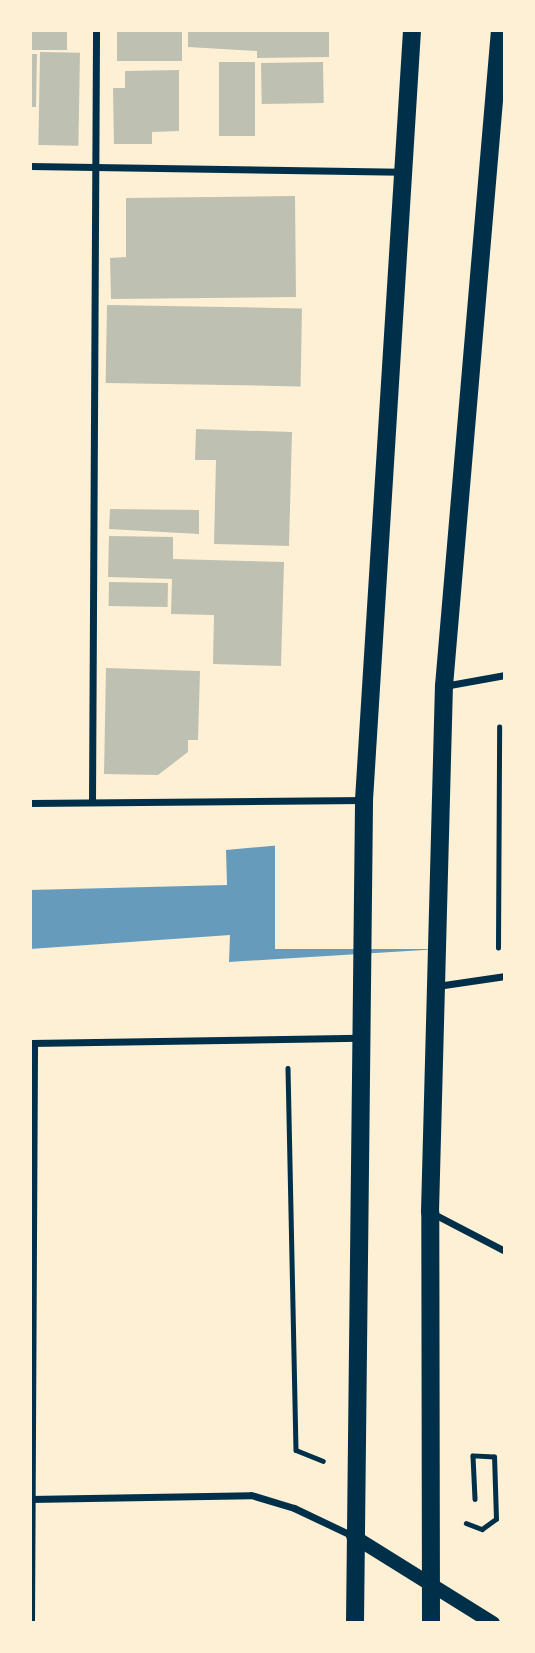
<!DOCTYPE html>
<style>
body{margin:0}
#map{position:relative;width:535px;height:1653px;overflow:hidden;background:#fdf0d5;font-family:"Source Sans 3",sans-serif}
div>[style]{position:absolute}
.water>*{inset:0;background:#669bbc}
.pier>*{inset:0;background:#fdf0d5;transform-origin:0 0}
.building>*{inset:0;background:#bec0b2;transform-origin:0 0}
.path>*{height:4.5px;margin:-2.25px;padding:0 2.25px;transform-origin:2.25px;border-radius:2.25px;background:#003049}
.minor>*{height:7px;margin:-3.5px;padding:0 3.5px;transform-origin:3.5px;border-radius:3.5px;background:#003049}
.secondary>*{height:14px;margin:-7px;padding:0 7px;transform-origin:7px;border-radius:7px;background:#003049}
.primary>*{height:18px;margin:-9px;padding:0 9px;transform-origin:9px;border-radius:9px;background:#003049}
span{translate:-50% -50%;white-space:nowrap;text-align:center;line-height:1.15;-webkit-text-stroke:5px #fdf0d5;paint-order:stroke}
.frame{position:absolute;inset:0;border:32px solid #fdf0d5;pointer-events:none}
</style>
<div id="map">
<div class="water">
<i style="clip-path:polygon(505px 825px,505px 945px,229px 962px,230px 935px,30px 949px,30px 890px,227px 885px,226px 850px)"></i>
</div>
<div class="pier">
<i style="left:505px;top:821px;width:128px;height:230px;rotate:90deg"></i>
</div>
<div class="building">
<i style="left:30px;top:30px;width:37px;height:20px"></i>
<i style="left:117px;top:30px;width:65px;height:31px"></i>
<i style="clip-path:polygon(188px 30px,329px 30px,329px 57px,257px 58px,257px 51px,188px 47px)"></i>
<i style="left:40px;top:52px;width:40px;height:93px;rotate:1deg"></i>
<i style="clip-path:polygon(30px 54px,37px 54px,36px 107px,30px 107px)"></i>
<i style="left:219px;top:62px;width:36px;height:74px"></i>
<i style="left:323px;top:62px;width:41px;height:62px;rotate:89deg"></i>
<i style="clip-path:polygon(179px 70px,179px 131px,152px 132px,152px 144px,114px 144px,113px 88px,125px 88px,125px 71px)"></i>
<i style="clip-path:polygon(295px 196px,296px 297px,111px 299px,110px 258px,126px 257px,126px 198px)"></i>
<i style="left:107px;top:305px;width:195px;height:78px;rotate:1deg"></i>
<i style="clip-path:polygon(196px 429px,292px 432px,289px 546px,214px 544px,216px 460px,195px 460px)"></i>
<i style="clip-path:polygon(110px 509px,199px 510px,199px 534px,109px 529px)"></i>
<i style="clip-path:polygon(109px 536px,173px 537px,173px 559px,284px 562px,281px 666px,213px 664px,214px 615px,171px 614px,172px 579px,108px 577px)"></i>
<i style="left:109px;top:582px;width:59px;height:24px;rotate:1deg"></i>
<i style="clip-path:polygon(106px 668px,200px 671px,198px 740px,188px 740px,188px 752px,158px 775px,104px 774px)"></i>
</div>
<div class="path">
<i style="left:498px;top:948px;width:221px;rotate:-89.7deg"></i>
<i style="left:288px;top:1068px;width:382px;rotate:88.8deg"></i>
<i style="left:296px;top:1450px;width:29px;rotate:22deg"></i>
<i style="left:466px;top:1523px;width:17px;rotate:21deg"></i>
<i style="left:482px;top:1529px;width:17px;rotate:-36deg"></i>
<i style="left:496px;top:1519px;width:62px;rotate:-91.8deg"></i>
<i style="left:494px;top:1457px;width:21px;rotate:-177deg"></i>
<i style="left:473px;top:1456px;width:43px;rotate:87.3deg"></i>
</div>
<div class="minor">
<i style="left:30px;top:166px;width:370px;rotate:0.9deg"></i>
<i style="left:444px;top:686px;width:62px;rotate:-10.2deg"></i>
<i style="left:92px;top:802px;width:772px;rotate:-89.7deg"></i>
<i style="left:30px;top:803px;width:334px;rotate:-0.5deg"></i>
<i style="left:437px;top:986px;width:69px;rotate:-8.4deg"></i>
<i style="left:31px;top:1043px;width:329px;rotate:-0.9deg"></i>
<i style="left:430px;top:1212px;width:85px;rotate:27.5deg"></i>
<i style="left:30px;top:1499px;width:221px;rotate:-1deg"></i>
<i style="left:251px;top:1495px;width:45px;rotate:16.8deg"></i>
<i style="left:294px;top:1508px;width:65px;rotate:25.4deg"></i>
<i style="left:31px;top:1623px;width:580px;rotate:-89.7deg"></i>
</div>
<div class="secondary">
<i style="left:353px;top:1536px;width:165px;rotate:31.9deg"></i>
</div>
<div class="primary">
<i style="left:355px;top:1623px;width:823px;rotate:-89.37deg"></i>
<i style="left:364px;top:800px;width:771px;rotate:-86.43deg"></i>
<i style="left:431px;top:1623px;width:411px;rotate:-90.1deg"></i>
<i style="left:430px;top:1212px;width:526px;rotate:-88.48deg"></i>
<i style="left:444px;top:686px;width:658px;rotate:-85.12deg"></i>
</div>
<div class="frame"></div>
</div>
